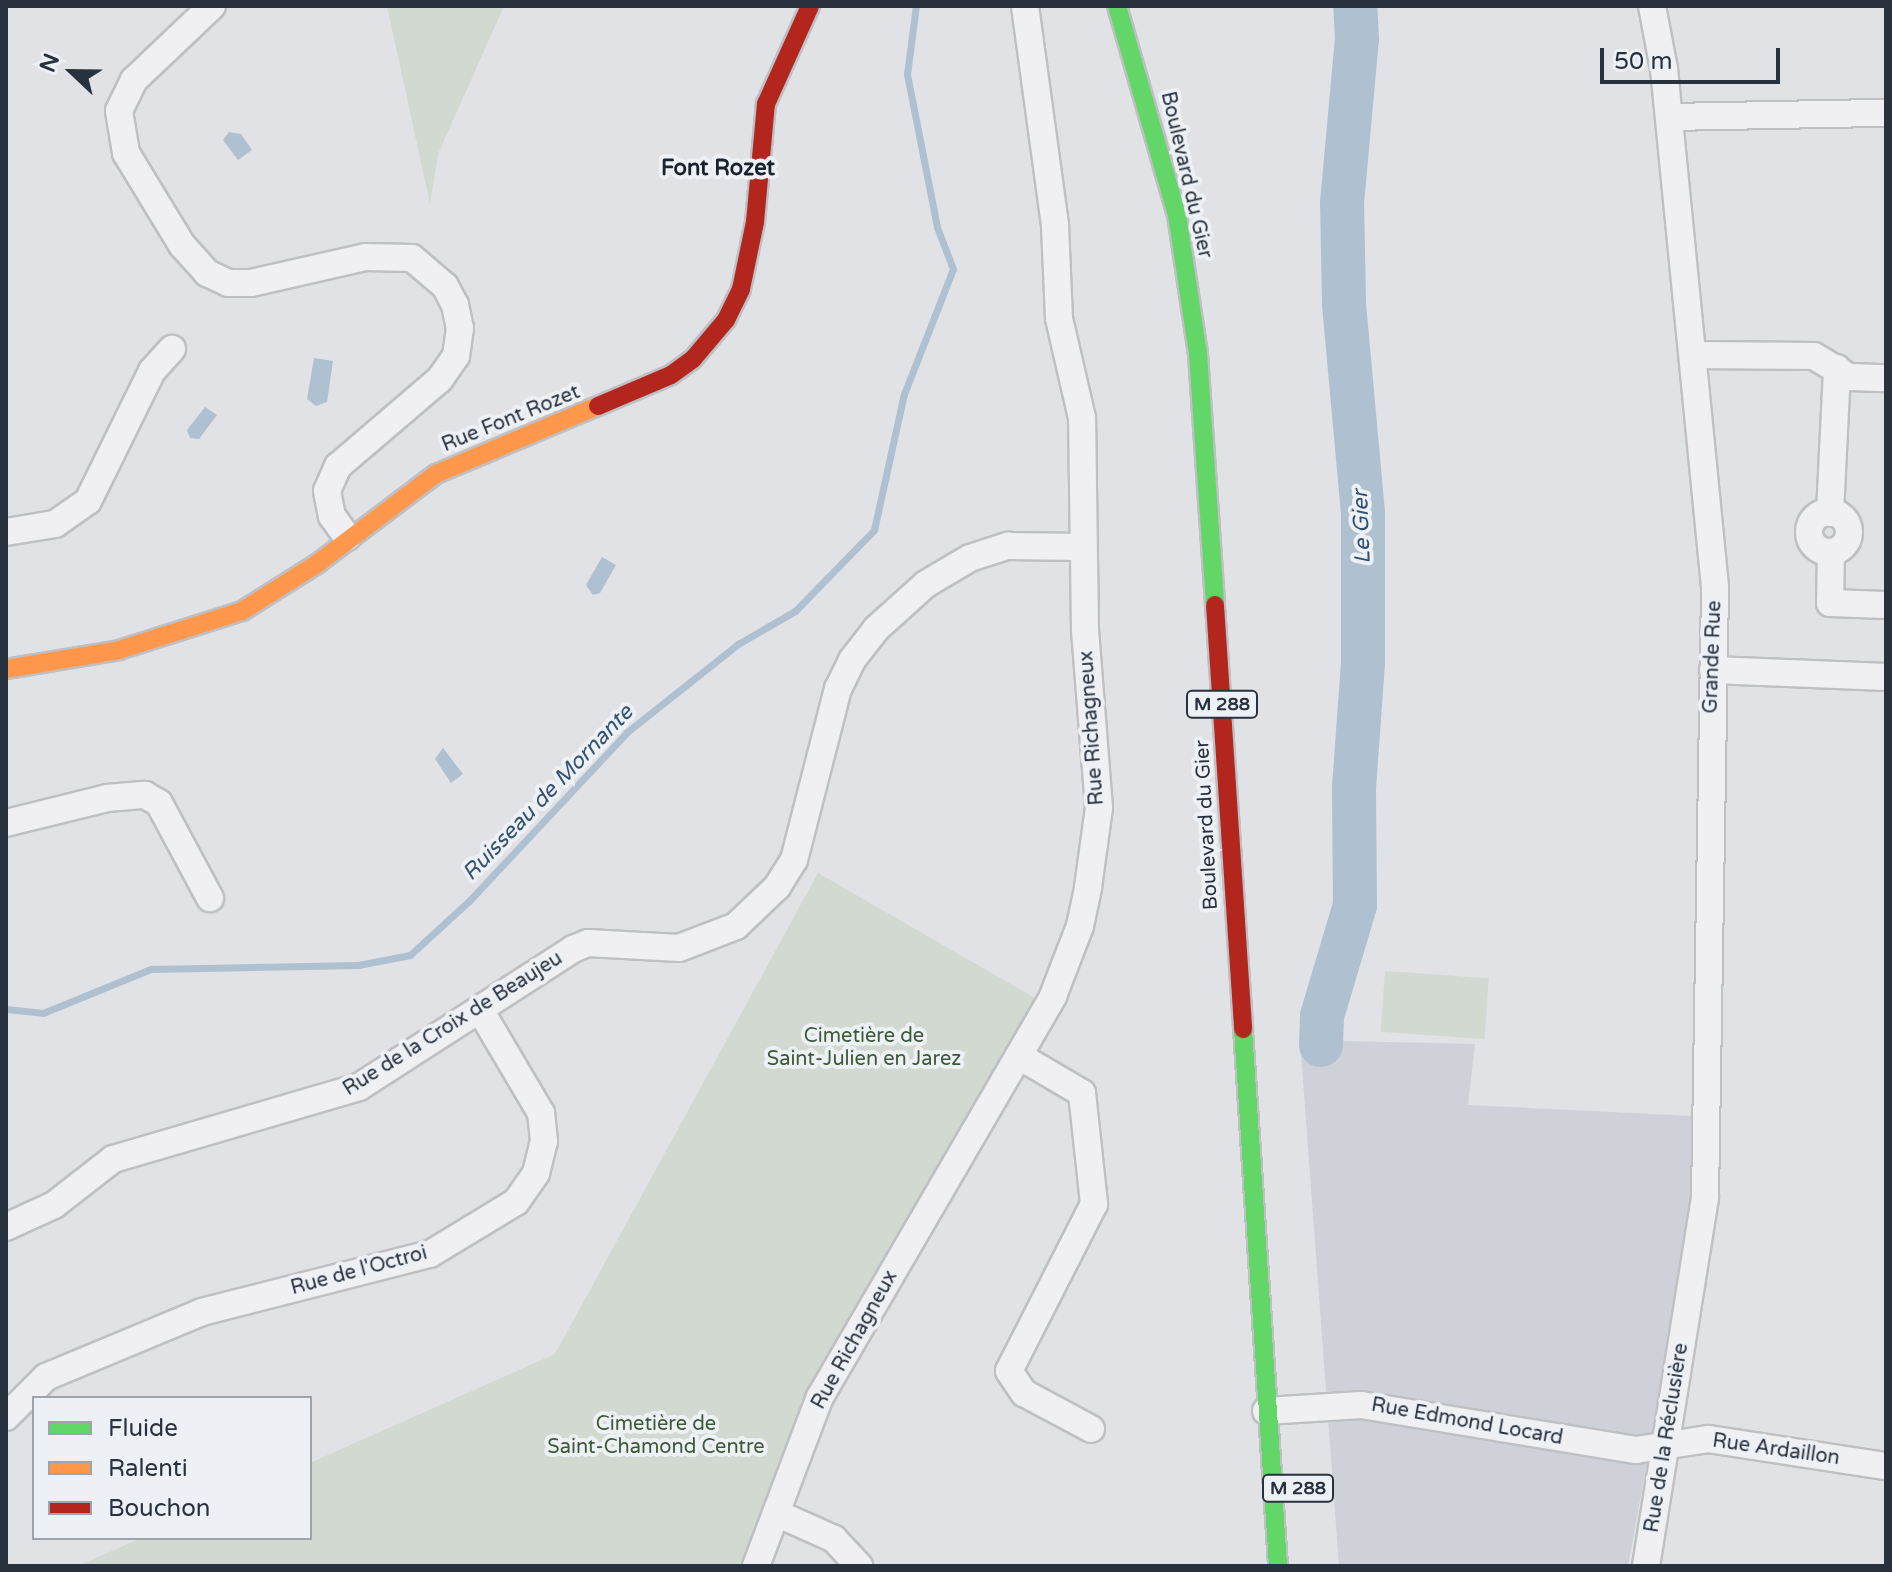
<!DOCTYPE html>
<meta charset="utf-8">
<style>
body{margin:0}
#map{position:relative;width:1892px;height:1572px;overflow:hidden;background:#e0e2e5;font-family:"Varela Round",sans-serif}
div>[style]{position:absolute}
.built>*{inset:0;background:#ced2d8}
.green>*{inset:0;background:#d1d9d0;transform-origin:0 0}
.water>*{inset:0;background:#afc0d0}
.stream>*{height:7px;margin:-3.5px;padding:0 3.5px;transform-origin:3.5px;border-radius:3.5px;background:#afc0d0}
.river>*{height:44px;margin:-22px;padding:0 22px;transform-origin:22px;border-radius:22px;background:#afc0d0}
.roads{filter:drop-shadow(2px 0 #bec0c3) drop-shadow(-2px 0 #bec0c3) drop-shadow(0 2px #bec0c3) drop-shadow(0 -2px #bec0c3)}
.street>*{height:26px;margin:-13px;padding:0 13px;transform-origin:13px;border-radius:13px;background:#f0f0f2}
.street>.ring{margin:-13px;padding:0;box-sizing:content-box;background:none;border:26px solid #f0f0f2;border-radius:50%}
.fast>*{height:18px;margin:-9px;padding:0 9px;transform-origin:9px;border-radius:9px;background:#63d668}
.slow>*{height:18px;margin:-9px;padding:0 9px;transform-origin:9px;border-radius:9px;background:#ff974d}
.jam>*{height:18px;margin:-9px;padding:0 9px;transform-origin:9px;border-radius:9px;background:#b3261e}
span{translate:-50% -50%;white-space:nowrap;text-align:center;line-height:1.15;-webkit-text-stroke:8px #edf1f5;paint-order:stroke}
.shield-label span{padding:2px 6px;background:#edf1f5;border:2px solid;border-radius:6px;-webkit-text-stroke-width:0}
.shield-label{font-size:18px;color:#28313e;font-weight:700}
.street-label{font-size:20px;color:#28313e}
.park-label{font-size:20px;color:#3e5935}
.neighbourhood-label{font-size:22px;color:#1a222e;font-weight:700}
.water-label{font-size:22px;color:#335170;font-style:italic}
.frame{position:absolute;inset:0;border:8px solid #28313e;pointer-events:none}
.legend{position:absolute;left:32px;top:1396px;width:280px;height:144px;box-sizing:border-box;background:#edf1f5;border:2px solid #9ea4ac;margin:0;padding:10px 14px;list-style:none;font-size:24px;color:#28313e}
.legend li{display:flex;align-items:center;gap:16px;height:40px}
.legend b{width:40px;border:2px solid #9ea4ac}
.north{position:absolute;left:32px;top:32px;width:80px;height:80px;-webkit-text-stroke:6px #edf1f5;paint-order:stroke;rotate:292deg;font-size:22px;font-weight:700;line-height:32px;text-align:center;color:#28313e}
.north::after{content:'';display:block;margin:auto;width:28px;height:36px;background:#28313e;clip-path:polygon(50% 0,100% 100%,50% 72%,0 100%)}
.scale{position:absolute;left:1600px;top:48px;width:180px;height:36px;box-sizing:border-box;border:4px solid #28313e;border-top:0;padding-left:10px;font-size:24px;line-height:28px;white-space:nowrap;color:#28313e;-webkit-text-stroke:6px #edf1f5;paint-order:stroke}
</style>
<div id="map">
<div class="built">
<i style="clip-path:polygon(1300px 1040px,1475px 1044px,1468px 1105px,1694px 1116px,1695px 1200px,1628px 1566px,1339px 1566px)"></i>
</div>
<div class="green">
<i style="clip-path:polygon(387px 6px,504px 6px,438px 154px,430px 204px)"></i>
<i style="clip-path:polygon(818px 873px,1035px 998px,860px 1312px,748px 1566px,78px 1566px,141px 1538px,310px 1538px,310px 1463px,555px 1354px)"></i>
<i style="left:1385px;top:971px;width:104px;height:61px;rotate:4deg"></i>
</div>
<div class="water">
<i style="clip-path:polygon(229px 132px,241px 134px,252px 150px,238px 160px,223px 140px)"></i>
<i style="clip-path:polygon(314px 358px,333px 361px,327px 402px,316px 406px,307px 399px)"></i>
<i style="clip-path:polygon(205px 407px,217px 415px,199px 439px,190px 438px,187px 430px)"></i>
<i style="clip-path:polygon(602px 557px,616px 565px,600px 593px,593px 595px,586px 585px)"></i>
<i style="clip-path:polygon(443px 748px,463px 774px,451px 783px,435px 759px)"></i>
</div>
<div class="stream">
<i style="left:6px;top:1009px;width:37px;rotate:6deg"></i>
<i style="left:43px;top:1013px;width:117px;rotate:-22.2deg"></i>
<i style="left:151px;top:969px;width:207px;rotate:-1.1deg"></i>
<i style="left:358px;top:965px;width:53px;rotate:-10.9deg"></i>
<i style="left:410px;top:955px;width:80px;rotate:-42.5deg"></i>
<i style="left:469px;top:901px;width:231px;rotate:-46.9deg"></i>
<i style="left:627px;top:732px;width:142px;rotate:-38.4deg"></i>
<i style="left:738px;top:644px;width:66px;rotate:-30.1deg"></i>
<i style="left:795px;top:611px;width:113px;rotate:-45.7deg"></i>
<i style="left:874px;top:530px;width:139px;rotate:-77.6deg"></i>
<i style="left:904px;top:394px;width:134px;rotate:-68.6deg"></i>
<i style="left:953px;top:269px;width:45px;rotate:-110.9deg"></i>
<i style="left:937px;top:227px;width:156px;rotate:-101.1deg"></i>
<i style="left:907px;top:74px;width:69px;rotate:-82.5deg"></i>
</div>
<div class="river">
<i style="left:1321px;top:1045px;width:29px;rotate:-88deg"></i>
<i style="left:1322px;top:1016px;width:116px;rotate:-73.4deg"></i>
<i style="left:1355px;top:905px;width:117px;rotate:-90.5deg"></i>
<i style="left:1354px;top:788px;width:126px;rotate:-85.9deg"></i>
<i style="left:1363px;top:662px;width:149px;rotate:-90deg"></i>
<i style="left:1363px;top:513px;width:211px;rotate:-95.2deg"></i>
<i style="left:1344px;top:303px;width:100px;rotate:-91.1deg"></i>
<i style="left:1342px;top:203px;width:165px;rotate:-84.8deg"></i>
<i style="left:1357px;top:39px;width:33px;rotate:-93deg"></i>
</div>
<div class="roads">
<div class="street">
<i style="left:212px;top:6px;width:108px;rotate:136.5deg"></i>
<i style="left:134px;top:80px;width:34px;rotate:116deg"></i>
<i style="left:119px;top:111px;width:43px;rotate:80.5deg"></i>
<i style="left:126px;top:153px;width:108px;rotate:58.7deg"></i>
<i style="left:182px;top:245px;width:38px;rotate:48deg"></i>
<i style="left:207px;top:273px;width:23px;rotate:25deg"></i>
<i style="left:228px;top:283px;width:23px"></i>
<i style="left:251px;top:283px;width:117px;rotate:-12.8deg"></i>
<i style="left:365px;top:257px;width:47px;rotate:1.2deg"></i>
<i style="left:412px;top:258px;width:43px;rotate:40.3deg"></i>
<i style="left:445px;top:286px;width:21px;rotate:62deg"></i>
<i style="left:455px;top:305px;width:24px;rotate:78deg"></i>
<i style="left:460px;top:328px;width:28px;rotate:98deg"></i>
<i style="left:456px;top:356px;width:28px;rotate:125deg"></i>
<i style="left:440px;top:379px;width:134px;rotate:139.5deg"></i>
<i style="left:338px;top:466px;width:27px;rotate:114deg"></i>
<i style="left:327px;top:491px;width:25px;rotate:79deg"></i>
<i style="left:332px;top:516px;width:26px;rotate:54deg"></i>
<i style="left:1669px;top:117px;width:217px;rotate:-1.1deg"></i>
<i style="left:1693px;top:355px;width:121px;rotate:0.5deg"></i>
<i style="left:1814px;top:356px;width:41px;rotate:31deg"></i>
<i style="left:1849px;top:377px;width:37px;rotate:2deg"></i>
<i class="ring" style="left:1809px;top:512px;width:14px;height:14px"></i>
<i style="left:1830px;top:513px;width:145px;rotate:-87.2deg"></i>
<i style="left:6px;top:532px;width:50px;rotate:-9.3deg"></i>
<i style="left:55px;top:524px;width:40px;rotate:-34.9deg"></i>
<i style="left:88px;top:501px;width:145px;rotate:-63.8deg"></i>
<i style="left:152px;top:371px;width:30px;rotate:-48deg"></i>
<i style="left:1831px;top:552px;width:51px;rotate:91.1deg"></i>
<i style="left:1830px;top:603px;width:56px;rotate:2deg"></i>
<i style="left:1713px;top:670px;width:173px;rotate:2.3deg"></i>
<i style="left:6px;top:823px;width:104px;rotate:-13.9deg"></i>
<i style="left:107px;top:798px;width:38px;rotate:-5deg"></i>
<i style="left:145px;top:795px;width:16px;rotate:30deg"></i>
<i style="left:159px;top:803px;width:108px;rotate:61.8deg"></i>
<i style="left:1019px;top:1056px;width:73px;rotate:30.4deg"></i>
<i style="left:1082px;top:1093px;width:112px;rotate:83.8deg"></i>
<i style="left:1094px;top:1204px;width:187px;rotate:117deg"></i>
<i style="left:1009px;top:1371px;width:27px;rotate:56deg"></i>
<i style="left:1024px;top:1393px;width:76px;rotate:28.2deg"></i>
<i style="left:6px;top:1227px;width:53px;rotate:-24.6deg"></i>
<i style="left:54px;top:1205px;width:75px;rotate:-37.9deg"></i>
<i style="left:113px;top:1159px;width:256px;rotate:-16.3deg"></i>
<i style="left:359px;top:1087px;width:255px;rotate:-32.8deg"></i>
<i style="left:573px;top:949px;width:16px;rotate:-22deg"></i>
<i style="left:588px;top:943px;width:91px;rotate:3.1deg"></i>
<i style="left:679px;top:948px;width:61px;rotate:-21.1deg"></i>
<i style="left:736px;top:926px;width:57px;rotate:-43.6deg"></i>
<i style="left:777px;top:887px;width:32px;rotate:-58deg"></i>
<i style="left:794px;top:860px;width:177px;rotate:-75.6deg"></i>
<i style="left:838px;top:689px;width:32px;rotate:-64deg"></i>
<i style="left:852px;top:660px;width:39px;rotate:-52deg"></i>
<i style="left:876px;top:629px;width:67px;rotate:-42deg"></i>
<i style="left:926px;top:584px;width:51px;rotate:-30.6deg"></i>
<i style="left:970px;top:558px;width:40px;rotate:-18deg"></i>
<i style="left:1008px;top:546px;width:75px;rotate:0.8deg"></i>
<i style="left:1266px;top:1411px;width:95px;rotate:-3.6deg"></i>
<i style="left:1361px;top:1405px;width:279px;rotate:9.3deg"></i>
<i style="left:1636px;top:1450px;width:74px;rotate:-8.6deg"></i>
<i style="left:1709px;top:1439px;width:179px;rotate:8.7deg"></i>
<i style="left:6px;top:1417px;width:57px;rotate:-45deg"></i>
<i style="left:46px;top:1377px;width:169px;rotate:-22.6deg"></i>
<i style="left:202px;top:1312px;width:235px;rotate:-14.3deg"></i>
<i style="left:430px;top:1254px;width:100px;rotate:-31.2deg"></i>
<i style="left:516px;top:1202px;width:35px;rotate:-55deg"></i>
<i style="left:536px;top:1173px;width:33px;rotate:-76deg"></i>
<i style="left:544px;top:1141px;width:28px;rotate:-96deg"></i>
<i style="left:541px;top:1113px;width:120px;rotate:-120.6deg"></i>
<i style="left:776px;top:1513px;width:64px;rotate:24.1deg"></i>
<i style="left:834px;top:1539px;width:37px;rotate:47deg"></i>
<i style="left:756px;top:1566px;width:181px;rotate:-69.3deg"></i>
<i style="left:820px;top:1397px;width:464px;rotate:-59.8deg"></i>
<i style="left:1053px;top:996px;width:75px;rotate:-68.9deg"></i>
<i style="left:1080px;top:926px;width:40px;rotate:-78deg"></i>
<i style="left:1088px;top:887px;width:80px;rotate:-82.1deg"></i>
<i style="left:1099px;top:808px;width:180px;rotate:-94.5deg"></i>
<i style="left:1085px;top:629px;width:211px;rotate:-90.8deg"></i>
<i style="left:1082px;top:418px;width:103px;rotate:-103deg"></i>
<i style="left:1059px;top:318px;width:93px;rotate:-92.5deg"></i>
<i style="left:1055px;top:225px;width:221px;rotate:-97.8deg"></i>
<i style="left:1646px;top:1566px;width:373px;rotate:-80.9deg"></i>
<i style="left:1705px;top:1198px;width:611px;rotate:-89.06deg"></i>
<i style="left:1715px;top:587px;width:521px;rotate:-95.62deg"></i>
<i style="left:1664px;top:69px;width:64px;rotate:-100.8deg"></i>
</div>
<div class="fast">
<i style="left:1117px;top:6px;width:217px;rotate:74deg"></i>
<i style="left:1177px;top:215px;width:141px;rotate:81.4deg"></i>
<i style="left:1198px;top:354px;width:252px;rotate:86.1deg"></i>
<i style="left:1243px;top:1029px;width:538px;rotate:86.27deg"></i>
</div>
<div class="slow">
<i style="left:6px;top:669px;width:115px;rotate:-9.5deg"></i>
<i style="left:119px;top:650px;width:129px;rotate:-17.6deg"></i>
<i style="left:242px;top:611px;width:89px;rotate:-32.1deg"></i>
<i style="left:317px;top:564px;width:149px;rotate:-37.1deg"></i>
<i style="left:436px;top:474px;width:176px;rotate:-22.8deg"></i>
</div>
<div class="jam">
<i style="left:598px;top:406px;width:79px;rotate:-23deg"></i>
<i style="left:671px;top:375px;width:27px;rotate:-36deg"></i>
<i style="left:693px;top:359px;width:51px;rotate:-49.8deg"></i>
<i style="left:726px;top:320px;width:34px;rotate:-64deg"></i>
<i style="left:741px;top:289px;width:68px;rotate:-78.2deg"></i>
<i style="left:755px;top:222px;width:119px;rotate:-84.7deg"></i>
<i style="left:766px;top:104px;width:107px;rotate:-65.8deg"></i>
<i style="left:1215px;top:605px;width:425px;rotate:86.2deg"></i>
</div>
</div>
<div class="shield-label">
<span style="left:1222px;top:704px">M 288</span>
<span style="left:1298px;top:1488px">M 288</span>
</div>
<div class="street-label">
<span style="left:1186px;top:175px;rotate:77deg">Boulevard du Gier</span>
<span style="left:511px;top:419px;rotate:-22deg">Rue Font Rozet</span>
<span style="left:1713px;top:657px;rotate:-88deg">Grande Rue</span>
<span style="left:1092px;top:728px;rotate:-94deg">Rue Richagneux</span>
<span style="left:1207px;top:825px;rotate:-93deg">Boulevard du Gier</span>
<span style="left:453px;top:1024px;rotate:-32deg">Rue de la Croix de Beaujeu</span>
<span style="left:359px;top:1271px;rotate:-15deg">Rue de l'Octroi</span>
<span style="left:855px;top:1340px;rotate:-61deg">Rue Richagneux</span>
<span style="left:1467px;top:1422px;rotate:10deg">Rue Edmond Locard</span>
<span style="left:1667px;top:1438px;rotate:-81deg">Rue de la Réclusière</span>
<span style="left:1776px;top:1450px;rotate:8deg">Rue Ardaillon</span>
</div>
<div class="park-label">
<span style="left:864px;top:1048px">Cimetière de<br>Saint-Julien en Jarez</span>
<span style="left:656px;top:1436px">Cimetière de<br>Saint-Chamond Centre</span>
</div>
<div class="neighbourhood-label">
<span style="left:718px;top:169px">Font Rozet</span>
</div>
<div class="water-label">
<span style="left:1362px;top:527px;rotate:-92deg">Le Gier</span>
<span style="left:548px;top:793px;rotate:-46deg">Ruisseau de Mornante</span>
</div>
<div class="frame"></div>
<ul class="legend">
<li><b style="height:10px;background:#63d668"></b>Fluide</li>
<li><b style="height:10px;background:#ff974d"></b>Ralenti</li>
<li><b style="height:10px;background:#b3261e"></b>Bouchon</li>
</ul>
<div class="north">N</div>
<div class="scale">50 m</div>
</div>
